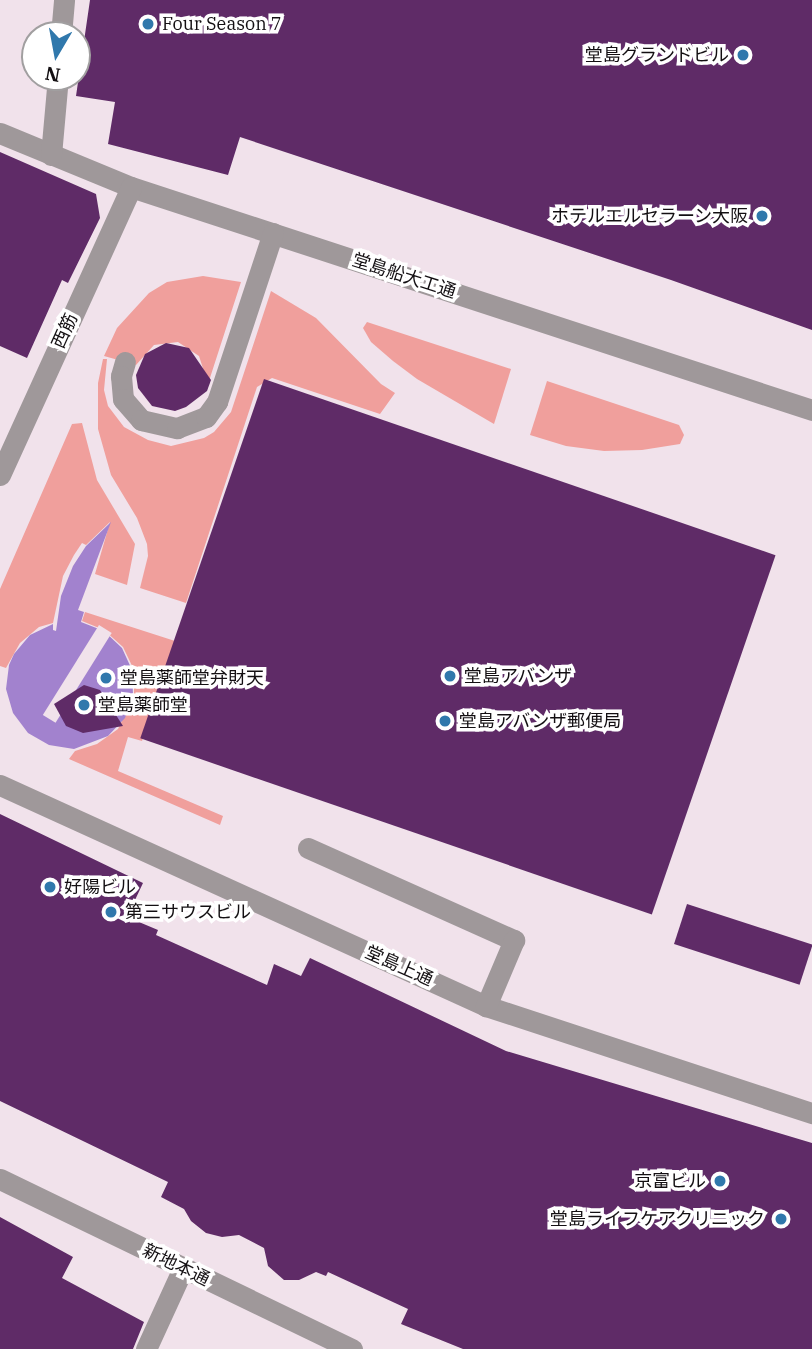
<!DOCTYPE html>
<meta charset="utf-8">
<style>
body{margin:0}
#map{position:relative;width:812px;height:1349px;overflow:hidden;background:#f1e2eb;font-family:"IBM Plex Serif","Noto Sans JP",serif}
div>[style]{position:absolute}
.green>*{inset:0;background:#f09f9c}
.water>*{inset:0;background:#a282ce}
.pier>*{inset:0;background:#f1e2eb;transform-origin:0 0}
.building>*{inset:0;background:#5f2b67;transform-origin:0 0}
.minor>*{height:21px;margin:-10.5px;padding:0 10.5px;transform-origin:10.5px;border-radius:10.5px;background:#9f989a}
.dots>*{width:19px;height:19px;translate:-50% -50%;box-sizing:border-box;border:4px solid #fff;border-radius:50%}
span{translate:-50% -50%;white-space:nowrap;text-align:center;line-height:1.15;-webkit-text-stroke:7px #fff;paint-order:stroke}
.poi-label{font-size:18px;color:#130f12}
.left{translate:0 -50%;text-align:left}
.right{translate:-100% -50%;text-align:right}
.street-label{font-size:18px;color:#130f12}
.north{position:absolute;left:21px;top:21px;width:70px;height:70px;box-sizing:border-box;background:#fff;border:2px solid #a19fa0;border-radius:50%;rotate:190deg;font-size:19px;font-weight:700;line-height:28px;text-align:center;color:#130f12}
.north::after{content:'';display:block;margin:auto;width:24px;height:32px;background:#3078ac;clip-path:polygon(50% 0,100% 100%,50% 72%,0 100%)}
</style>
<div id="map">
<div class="green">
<i style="clip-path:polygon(203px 276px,241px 282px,208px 384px,199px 356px,178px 342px,154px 345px,136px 365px,104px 356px,117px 328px,149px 293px,167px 282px)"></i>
<i style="clip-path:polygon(271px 291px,316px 318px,381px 384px,395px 393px,380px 414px,272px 378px,257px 387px,186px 603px,140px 588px,148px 556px,147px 544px,137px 518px,111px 475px,98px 429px,98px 383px,103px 359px,107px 359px,104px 390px,108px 406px,124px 427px,148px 440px,171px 446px,204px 438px,214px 432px,231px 412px)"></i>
<i style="clip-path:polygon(367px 322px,511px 369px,494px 424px,417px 379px,393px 361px,371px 342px,363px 328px)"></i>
<i style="clip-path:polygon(547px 381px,679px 425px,684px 435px,680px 444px,642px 450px,604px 451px,566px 446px,530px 435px)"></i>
<i style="clip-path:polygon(82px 423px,97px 480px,135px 544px,127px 585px,95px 574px,110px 522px,86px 545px,82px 543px,74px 555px,63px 576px,53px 623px,39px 627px,20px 643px,6px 668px,0 666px,0 589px,72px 424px)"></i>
<i style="clip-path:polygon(85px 612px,175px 641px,142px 741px,128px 737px,118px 771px,223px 816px,220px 825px,69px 759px,75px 751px,97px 744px,118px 729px,134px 696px,134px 670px,123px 647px,104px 630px,82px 621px)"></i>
</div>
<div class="water">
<i style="clip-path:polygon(111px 522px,78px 610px,84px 612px,81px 622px,104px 631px,122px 648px,132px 670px,133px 695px,125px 718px,108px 736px,74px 749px,49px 745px,28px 733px,13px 713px,6px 689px,9px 665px,14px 654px,30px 635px,53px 624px,53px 630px,56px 631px,61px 596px,73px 566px,86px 546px)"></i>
</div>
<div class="pier">
<i style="left:99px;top:625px;width:15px;height:106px;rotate:32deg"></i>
</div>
<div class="building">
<i style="clip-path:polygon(90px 0,812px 0,812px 330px,671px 280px,240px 137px,228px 175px,108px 144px,115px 102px,76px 96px)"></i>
<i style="clip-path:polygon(0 152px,96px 194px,100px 218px,68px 283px,62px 280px,27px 358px,0 346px)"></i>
<i style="clip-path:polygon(166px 343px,189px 348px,211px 380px,207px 391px,186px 407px,175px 411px,152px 406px,138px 388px,136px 375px,145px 354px)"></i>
<i style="left:264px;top:379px;width:541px;height:380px;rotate:19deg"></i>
<i style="clip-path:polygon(84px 685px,100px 690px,123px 726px,83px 733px,66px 726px,54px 704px)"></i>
<i style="clip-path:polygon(0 814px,143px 883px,127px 917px,158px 930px,156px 935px,267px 985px,274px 964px,301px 976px,310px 958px,506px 1051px,812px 1143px,812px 1349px,463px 1349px,401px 1324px,408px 1309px,328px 1272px,326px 1276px,316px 1272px,299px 1280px,284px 1280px,268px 1266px,264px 1248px,239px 1235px,222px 1237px,206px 1233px,191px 1221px,184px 1209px,161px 1197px,168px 1182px,0 1101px)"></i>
<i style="left:687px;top:904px;width:132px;height:42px;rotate:18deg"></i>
<i style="clip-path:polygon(0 1217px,73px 1257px,62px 1278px,144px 1322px,133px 1349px,0 1349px)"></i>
</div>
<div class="minor">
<i style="left:61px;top:35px;width:35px;rotate:-85deg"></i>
<i style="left:0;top:133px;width:142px;rotate:22.4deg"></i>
<i style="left:131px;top:187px;width:717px;rotate:18.13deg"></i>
<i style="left:51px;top:155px;width:78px;rotate:-84.9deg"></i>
<i style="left:125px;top:362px;width:15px;rotate:106deg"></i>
<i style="left:121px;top:376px;width:23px;rotate:85deg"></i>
<i style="left:123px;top:399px;width:28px;rotate:49deg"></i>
<i style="left:141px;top:420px;width:37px;rotate:13deg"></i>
<i style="left:177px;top:428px;width:31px;rotate:-21deg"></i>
<i style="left:206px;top:417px;width:19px;rotate:-54deg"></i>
<i style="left:217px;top:402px;width:178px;rotate:-71.7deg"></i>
<i style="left:0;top:475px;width:316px;rotate:-65.5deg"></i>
<i style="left:0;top:785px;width:534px;rotate:24.45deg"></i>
<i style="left:486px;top:1006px;width:343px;rotate:18.2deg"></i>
<i style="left:308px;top:848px;width:226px;rotate:24.1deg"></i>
<i style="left:514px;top:940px;width:72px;rotate:113deg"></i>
<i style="left:0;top:1179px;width:391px;rotate:25.8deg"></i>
<i style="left:146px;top:1349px;width:89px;rotate:-65.4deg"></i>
</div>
<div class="dots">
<i style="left:148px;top:24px;background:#3078ac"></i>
<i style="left:743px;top:55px;background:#3078ac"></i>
<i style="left:762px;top:216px;background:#3078ac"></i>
<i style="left:450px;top:676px;background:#3078ac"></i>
<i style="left:106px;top:678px;background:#3078ac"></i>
<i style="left:84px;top:705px;background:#3078ac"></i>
<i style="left:445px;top:721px;background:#3078ac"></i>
<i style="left:50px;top:887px;background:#3078ac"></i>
<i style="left:111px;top:912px;background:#3078ac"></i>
<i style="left:720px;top:1181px;background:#3078ac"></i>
<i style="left:781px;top:1219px;background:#3078ac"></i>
</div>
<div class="poi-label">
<span class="left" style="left:162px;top:24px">Four Season 7</span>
<span class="right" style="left:729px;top:55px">堂島グランドビル</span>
<span class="right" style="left:748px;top:216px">ホテルエルセラーン大阪</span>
<span class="left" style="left:464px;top:676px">堂島アバンザ</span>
<span class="left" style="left:120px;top:678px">堂島薬師堂弁財天</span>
<span class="left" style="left:98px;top:705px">堂島薬師堂</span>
<span class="left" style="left:459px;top:721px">堂島アバンザ郵便局</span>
<span class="left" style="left:64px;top:887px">好陽ビル</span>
<span class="left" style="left:125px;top:912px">第三サウスビル</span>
<span class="right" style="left:706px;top:1181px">京富ビル</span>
<span class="right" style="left:765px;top:1219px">堂島ライフケアクリニック</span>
</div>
<div class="street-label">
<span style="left:404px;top:276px;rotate:18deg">堂島船大工通</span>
<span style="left:65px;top:331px;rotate:-66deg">西筋</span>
<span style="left:399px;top:966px;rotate:24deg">堂島上通</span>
<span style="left:176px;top:1265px;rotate:26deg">新地本通</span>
</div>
<div class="north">N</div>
</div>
